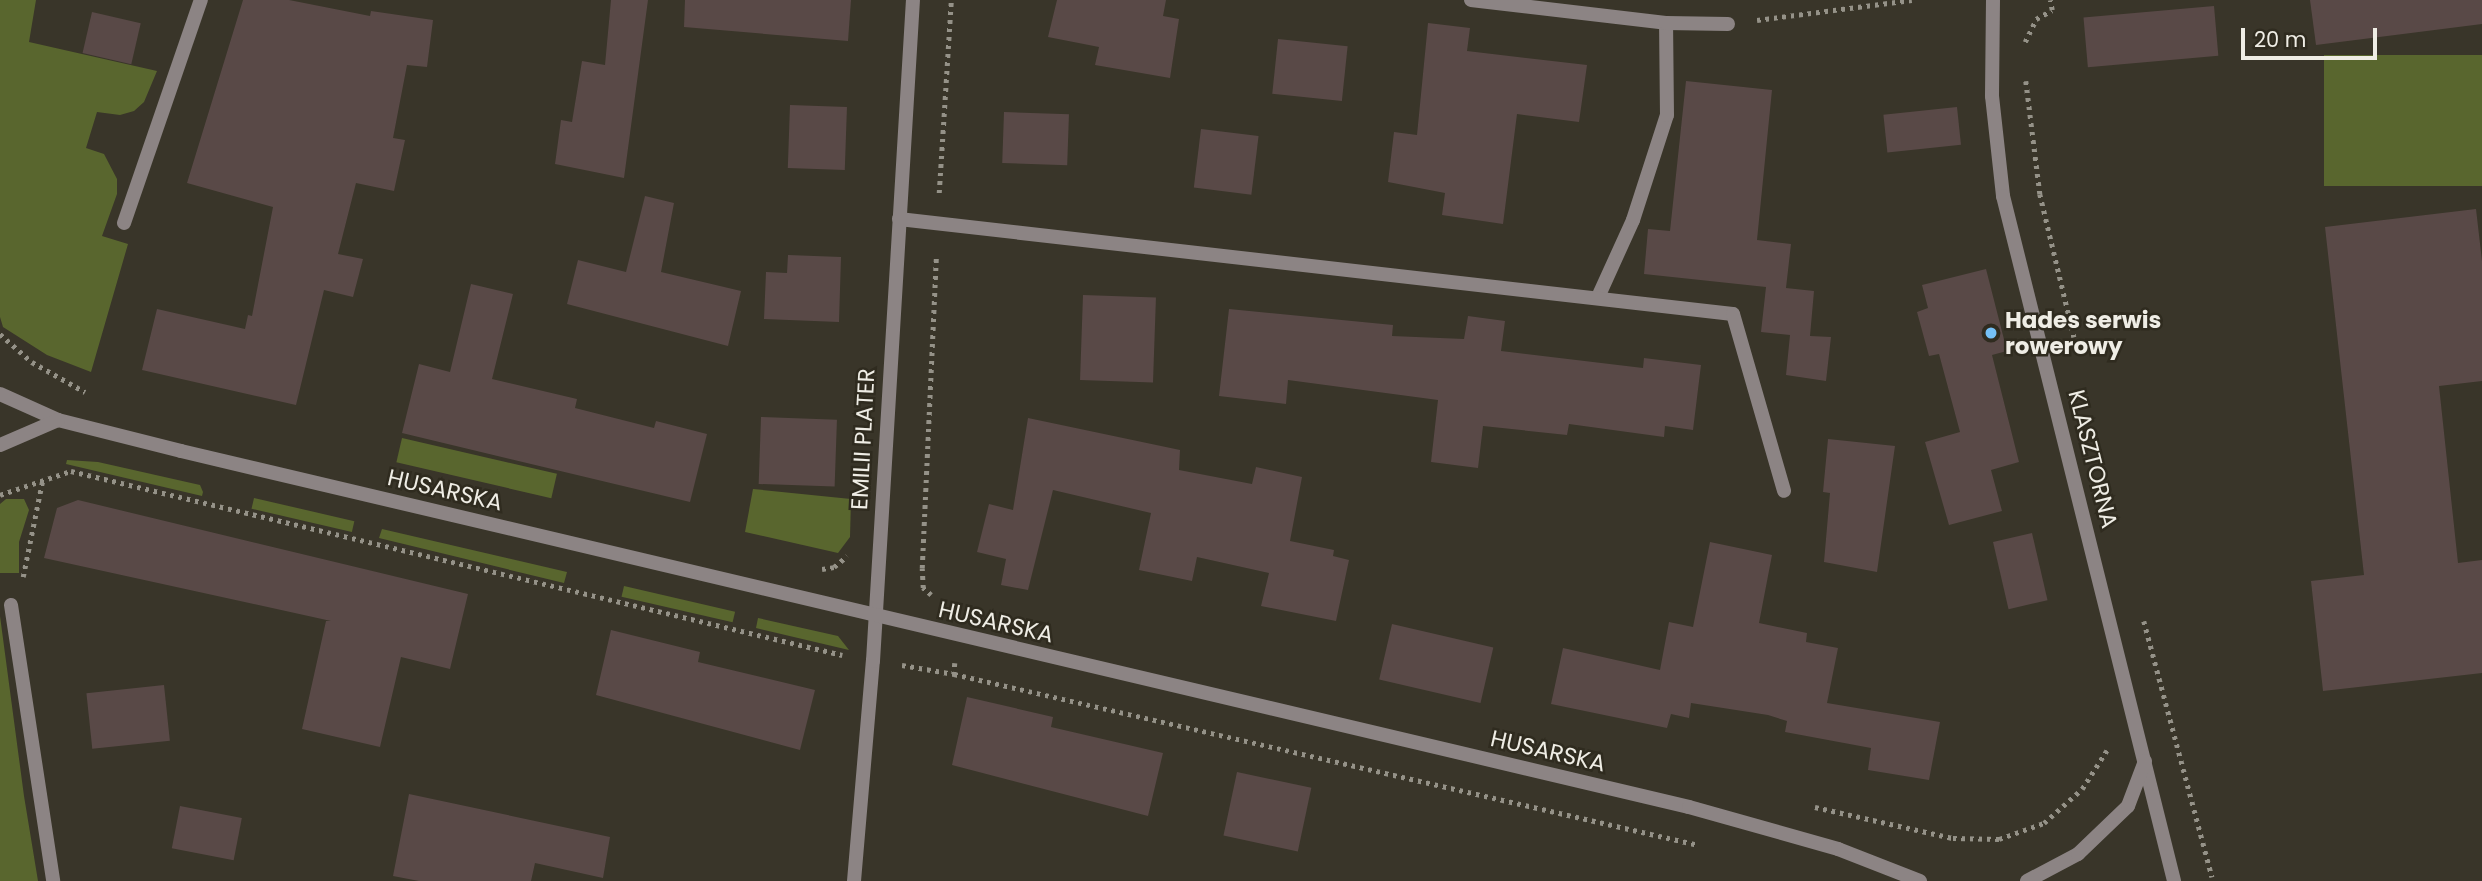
<!DOCTYPE html>
<style>
body{margin:0}
#map{position:relative;width:2482px;height:881px;overflow:hidden;background:#393529;font-family:Poppins,sans-serif}
div>[style]{position:absolute}
.green>*{inset:0;background:#59662e;transform-origin:0 0}
.building>*{inset:0;background:#594947;transform-origin:0 0}
.path>*{height:4.5px;margin-top:-2.25px;transform-origin:0;background:repeating-linear-gradient(90deg,#959288 0 3.5px,transparent 0 8.5px)}
.service>*{height:14px;margin:-7px;padding:0 7px;transform-origin:7px;border-radius:7px;background:#8c8484}
.minor>*{height:14px;margin:-7px;padding:0 7px;transform-origin:7px;border-radius:7px;background:#8c8484}
.tertiary>*{height:14px;margin:-7px;padding:0 7px;transform-origin:7px;border-radius:7px;background:#8c8484}
.dots>*{width:19px;height:19px;translate:-50% -50%;box-sizing:border-box;border:4px solid #2f2b1f;border-radius:50%}
span{translate:-50% -50%;white-space:nowrap;text-align:center;line-height:1.15;-webkit-text-stroke:5px #2f2b1f;paint-order:stroke}
.poi-label{font-size:23px;color:#efede5;font-weight:700}
.left{translate:0 -50%;text-align:left}
.street-label{font-size:23px;color:#efede5}
.scale{position:absolute;left:2241px;top:28px;width:136px;height:32px;box-sizing:border-box;border:4px solid #efede5;border-top:0;padding-left:9px;font-size:21px;line-height:24px;white-space:nowrap;color:#efede5;-webkit-text-stroke:5px #2f2b1f;paint-order:stroke}
</style>
<div id="map">
<div class="green">
<i style="clip-path:polygon(0 0,36px 0,29px 42px,157px 71px,144px 102px,134px 111px,120px 115px,97px 112px,86px 148px,104px 154px,117px 179px,117px 194px,102px 236px,128px 244px,91px 372px,47px 355px,3px 327px,0 317px)"></i>
<i style="left:2482px;top:55px;width:131px;height:158px;rotate:90deg"></i>
<i style="left:402px;top:438px;width:159px;height:25px;rotate:13deg"></i>
<i style="clip-path:polygon(67px 460px,98px 462px,200px 485px,203px 492px,202px 496px,66px 464px)"></i>
<i style="clip-path:polygon(753px 489px,851px 499px,850px 537px,838px 553px,745px 532px)"></i>
<i style="left:254px;top:498px;width:103px;height:11px;rotate:13deg"></i>
<i style="clip-path:polygon(6px 499px,24px 499px,29px 510px,19px 542px,19px 573px,0 573px,0 504px)"></i>
<i style="clip-path:polygon(382px 529px,567px 572px,564px 583px,379px 538px)"></i>
<i style="left:624px;top:586px;width:114px;height:11px;rotate:13deg"></i>
<i style="clip-path:polygon(0 616px,24px 796px,38px 881px,0 881px)"></i>
<i style="clip-path:polygon(758px 618px,838px 636px,849px 650px,756px 628px)"></i>
</div>
<div class="building">
<i style="clip-path:polygon(243px 0,289px 0,370px 16px,371px 11px,433px 20px,427px 67px,407px 65px,393px 138px,405px 140px,394px 191px,356px 183px,338px 254px,363px 259px,353px 297px,324px 290px,296px 405px,142px 370px,157px 309px,245px 329px,248px 315px,252px 316px,273px 207px,187px 183px)"></i>
<i style="clip-path:polygon(611px 0,648px 0,624px 178px,555px 164px,561px 120px,572px 122px,582px 61px,605px 65px)"></i>
<i style="clip-path:polygon(685px 0,851px 0,848px 41px,684px 27px)"></i>
<i style="clip-path:polygon(1057px 0,1166px 0,1163px 16px,1179px 19px,1170px 78px,1095px 65px,1099px 47px,1048px 37px)"></i>
<i style="clip-path:polygon(2310px 0,2482px 0,2482px 24px,2316px 45px)"></i>
<i style="left:2214px;top:6px;width:50px;height:131px;rotate:85deg"></i>
<i style="left:92px;top:12px;width:50px;height:42px;rotate:13deg"></i>
<i style="clip-path:polygon(1428px 23px,1470px 28px,1467px 51px,1587px 65px,1579px 122px,1517px 114px,1503px 224px,1442px 215px,1445px 193px,1388px 182px,1394px 132px,1417px 135px)"></i>
<i style="left:1278px;top:39px;width:70px;height:55px;rotate:6deg"></i>
<i style="clip-path:polygon(1686px 81px,1772px 90px,1757px 240px,1791px 244px,1786px 288px,1814px 291px,1810px 336px,1831px 337px,1826px 381px,1786px 375px,1790px 335px,1761px 332px,1766px 287px,1644px 274px,1648px 229px,1670px 231px)"></i>
<i style="left:790px;top:105px;width:57px;height:63px;rotate:2deg"></i>
<i style="left:1957px;top:107px;width:38px;height:74px;rotate:84deg"></i>
<i style="left:1004px;top:112px;width:65px;height:51px;rotate:2deg"></i>
<i style="left:1201px;top:129px;width:58px;height:59px;rotate:7deg"></i>
<i style="clip-path:polygon(645px 196px,674px 203px,661px 272px,741px 291px,728px 346px,567px 304px,578px 260px,626px 272px)"></i>
<i style="clip-path:polygon(2476px 209px,2482px 261px,2482px 381px,2439px 386px,2458px 563px,2482px 560px,2482px 673px,2323px 691px,2311px 581px,2364px 575px,2325px 227px)"></i>
<i style="clip-path:polygon(788px 255px,841px 257px,839px 322px,764px 319px,766px 272px,787px 273px)"></i>
<i style="clip-path:polygon(1986px 269px,2007px 351px,1992px 355px,2019px 462px,1991px 470px,2002px 511px,1949px 525px,1925px 442px,1960px 432px,1939px 354px,1929px 356px,1917px 312px,1928px 308px,1922px 285px)"></i>
<i style="clip-path:polygon(471px 284px,513px 294px,492px 379px,577px 399px,575px 408px,654px 428px,656px 421px,707px 434px,690px 502px,402px 433px,419px 364px,450px 372px)"></i>
<i style="left:1083px;top:295px;width:73px;height:85px;rotate:2deg"></i>
<i style="clip-path:polygon(1229px 309px,1393px 325px,1392px 336px,1464px 339px,1468px 316px,1505px 321px,1501px 351px,1643px 368px,1644px 358px,1701px 365px,1693px 430px,1665px 426px,1664px 437px,1569px 424px,1567px 435px,1483px 426px,1478px 468px,1431px 462px,1438px 400px,1288px 380px,1286px 404px,1219px 396px)"></i>
<i style="left:761px;top:417px;width:76px;height:67px;rotate:2deg"></i>
<i style="clip-path:polygon(1028px 418px,1180px 450px,1179px 470px,1252px 484px,1256px 467px,1302px 477px,1290px 541px,1334px 550px,1333px 556px,1349px 560px,1336px 621px,1261px 606px,1269px 573px,1197px 557px,1192px 581px,1139px 570px,1151px 513px,1053px 490px,1028px 590px,1001px 585px,1006px 559px,977px 552px,989px 504px,1013px 510px)"></i>
<i style="clip-path:polygon(1828px 439px,1895px 446px,1877px 572px,1824px 562px,1830px 493px,1823px 492px)"></i>
<i style="clip-path:polygon(78px 500px,468px 594px,450px 669px,401px 657px,380px 747px,302px 729px,326px 621px,331px 621px,44px 558px,57px 508px)"></i>
<i style="left:2032px;top:533px;width:69px;height:40px;rotate:77deg"></i>
<i style="clip-path:polygon(1710px 542px,1772px 555px,1759px 623px,1807px 633px,1806px 642px,1838px 648px,1827px 703px,1940px 722px,1929px 780px,1868px 770px,1871px 748px,1785px 732px,1787px 721px,1768px 715px,1691px 703px,1689px 718px,1671px 714px,1667px 728px,1551px 704px,1563px 648px,1660px 670px,1669px 622px,1693px 627px)"></i>
<i style="left:1392px;top:624px;width:104px;height:57px;rotate:13deg"></i>
<i style="clip-path:polygon(611px 630px,700px 652px,698px 662px,815px 690px,800px 750px,596px 695px)"></i>
<i style="left:164px;top:685px;width:56px;height:78px;rotate:84deg"></i>
<i style="clip-path:polygon(967px 697px,1053px 717px,1051px 727px,1163px 753px,1148px 816px,952px 765px)"></i>
<i style="left:1237px;top:772px;width:76px;height:65px;rotate:12deg"></i>
<i style="clip-path:polygon(409px 794px,610px 837px,603px 878px,535px 863px,531px 881px,419px 881px,393px 876px)"></i>
<i style="left:180px;top:806px;width:63px;height:43px;rotate:11deg"></i>
</div>
<div class="path">
<i style="left:1757px;top:20px;width:156px;rotate:-7.4deg"></i>
<i style="left:2025px;top:42px;width:25px;rotate:-64deg"></i>
<i style="left:2036px;top:19px;width:18px;rotate:-29deg"></i>
<i style="left:2052px;top:10px;width:10px;rotate:-101deg"></i>
<i style="left:2026px;top:81px;width:114px;rotate:82.9deg"></i>
<i style="left:2040px;top:194px;width:147px;rotate:76.6deg"></i>
<i style="left:939px;top:193px;width:193px;rotate:-86.4deg"></i>
<i style="left:0;top:334px;width:43px;rotate:41.2deg"></i>
<i style="left:32px;top:362px;width:61px;rotate:29.5deg"></i>
<i style="left:0;top:495px;width:75px;rotate:-18.7deg"></i>
<i style="left:71px;top:471px;width:793px;rotate:13.42deg"></i>
<i style="left:822px;top:569px;width:12px;rotate:-9deg"></i>
<i style="left:834px;top:567px;width:17px;rotate:-40deg"></i>
<i style="left:23px;top:577px;width:101px;rotate:-78.6deg"></i>
<i style="left:931px;top:595px;width:11px;rotate:-139deg"></i>
<i style="left:923px;top:588px;width:20px;rotate:-93deg"></i>
<i style="left:922px;top:568px;width:314px;rotate:-87.4deg"></i>
<i style="left:2144px;top:621px;width:265px;rotate:75.1deg"></i>
<i style="left:955px;top:663px;width:11px;rotate:95deg"></i>
<i style="left:954px;top:674px;width:764px;rotate:12.93deg"></i>
<i style="left:902px;top:665px;width:53px;rotate:9.8deg"></i>
<i style="left:1815px;top:807px;width:141px;rotate:12.7deg"></i>
<i style="left:1953px;top:838px;width:46px;rotate:1.2deg"></i>
<i style="left:1999px;top:839px;width:48px;rotate:-19.6deg"></i>
<i style="left:2044px;top:823px;width:51px;rotate:-41.8deg"></i>
<i style="left:2082px;top:789px;width:46px;rotate:-57.3deg"></i>
</div>
<div class="service">
<i style="left:1599px;top:295px;width:82px;rotate:-65.6deg"></i>
<i style="left:1633px;top:220px;width:110px;rotate:-72.1deg"></i>
<i style="left:1667px;top:115px;width:92px;rotate:-90.6deg"></i>
<i style="left:11px;top:605px;width:279px;rotate:81.3deg"></i>
</div>
<div class="minor">
<i style="left:1471px;top:0;width:196px;rotate:6.7deg"></i>
<i style="left:1666px;top:23px;width:62px;rotate:0.9deg"></i>
<i style="left:1993px;top:0;width:96px;rotate:90.6deg"></i>
<i style="left:1992px;top:96px;width:101px;rotate:83.7deg"></i>
<i style="left:2003px;top:196px;width:706px;rotate:75.98deg"></i>
<i style="left:899px;top:219px;width:839px;rotate:6.5deg"></i>
<i style="left:1733px;top:314px;width:184px;rotate:73.9deg"></i>
<i style="left:124px;top:223px;width:236px;rotate:-71deg"></i>
<i style="left:854px;top:881px;width:221px;rotate:-85.1deg"></i>
<i style="left:873px;top:661px;width:662px;rotate:-86.54deg"></i>
<i style="left:2027px;top:881px;width:58px;rotate:-27.9deg"></i>
<i style="left:2078px;top:854px;width:69px;rotate:-43.8deg"></i>
<i style="left:2128px;top:806px;width:48px;rotate:-69.3deg"></i>
</div>
<div class="tertiary">
<i style="left:0;top:394px;width:64px;rotate:24.1deg"></i>
<i style="left:58px;top:420px;width:127px;rotate:14.1deg"></i>
<i style="left:181px;top:451px;width:1549px;rotate:13.28deg"></i>
<i style="left:1689px;top:807px;width:155px;rotate:15.7deg"></i>
<i style="left:1838px;top:849px;width:88px;rotate:21.3deg"></i>
<i style="left:0;top:445px;width:63px;rotate:-23.3deg"></i>
</div>
<div class="dots">
<i style="left:1991px;top:333px;background:#75c0f6"></i>
</div>
<div class="poi-label">
<span class="left" style="left:2005px;top:333px">Hades serwis<br>rowerowy</span>
</div>
<div class="street-label">
<span style="left:863px;top:439px;rotate:-87deg">EMILII PLATER</span>
<span style="left:2093px;top:459px;rotate:76deg">KLASZTORNA</span>
<span style="left:445px;top:490px;rotate:13deg">HUSARSKA</span>
<span style="left:996px;top:622px;rotate:13deg">HUSARSKA</span>
<span style="left:1548px;top:751px;rotate:13deg">HUSARSKA</span>
</div>
<div class="scale">20 m</div>
</div>
